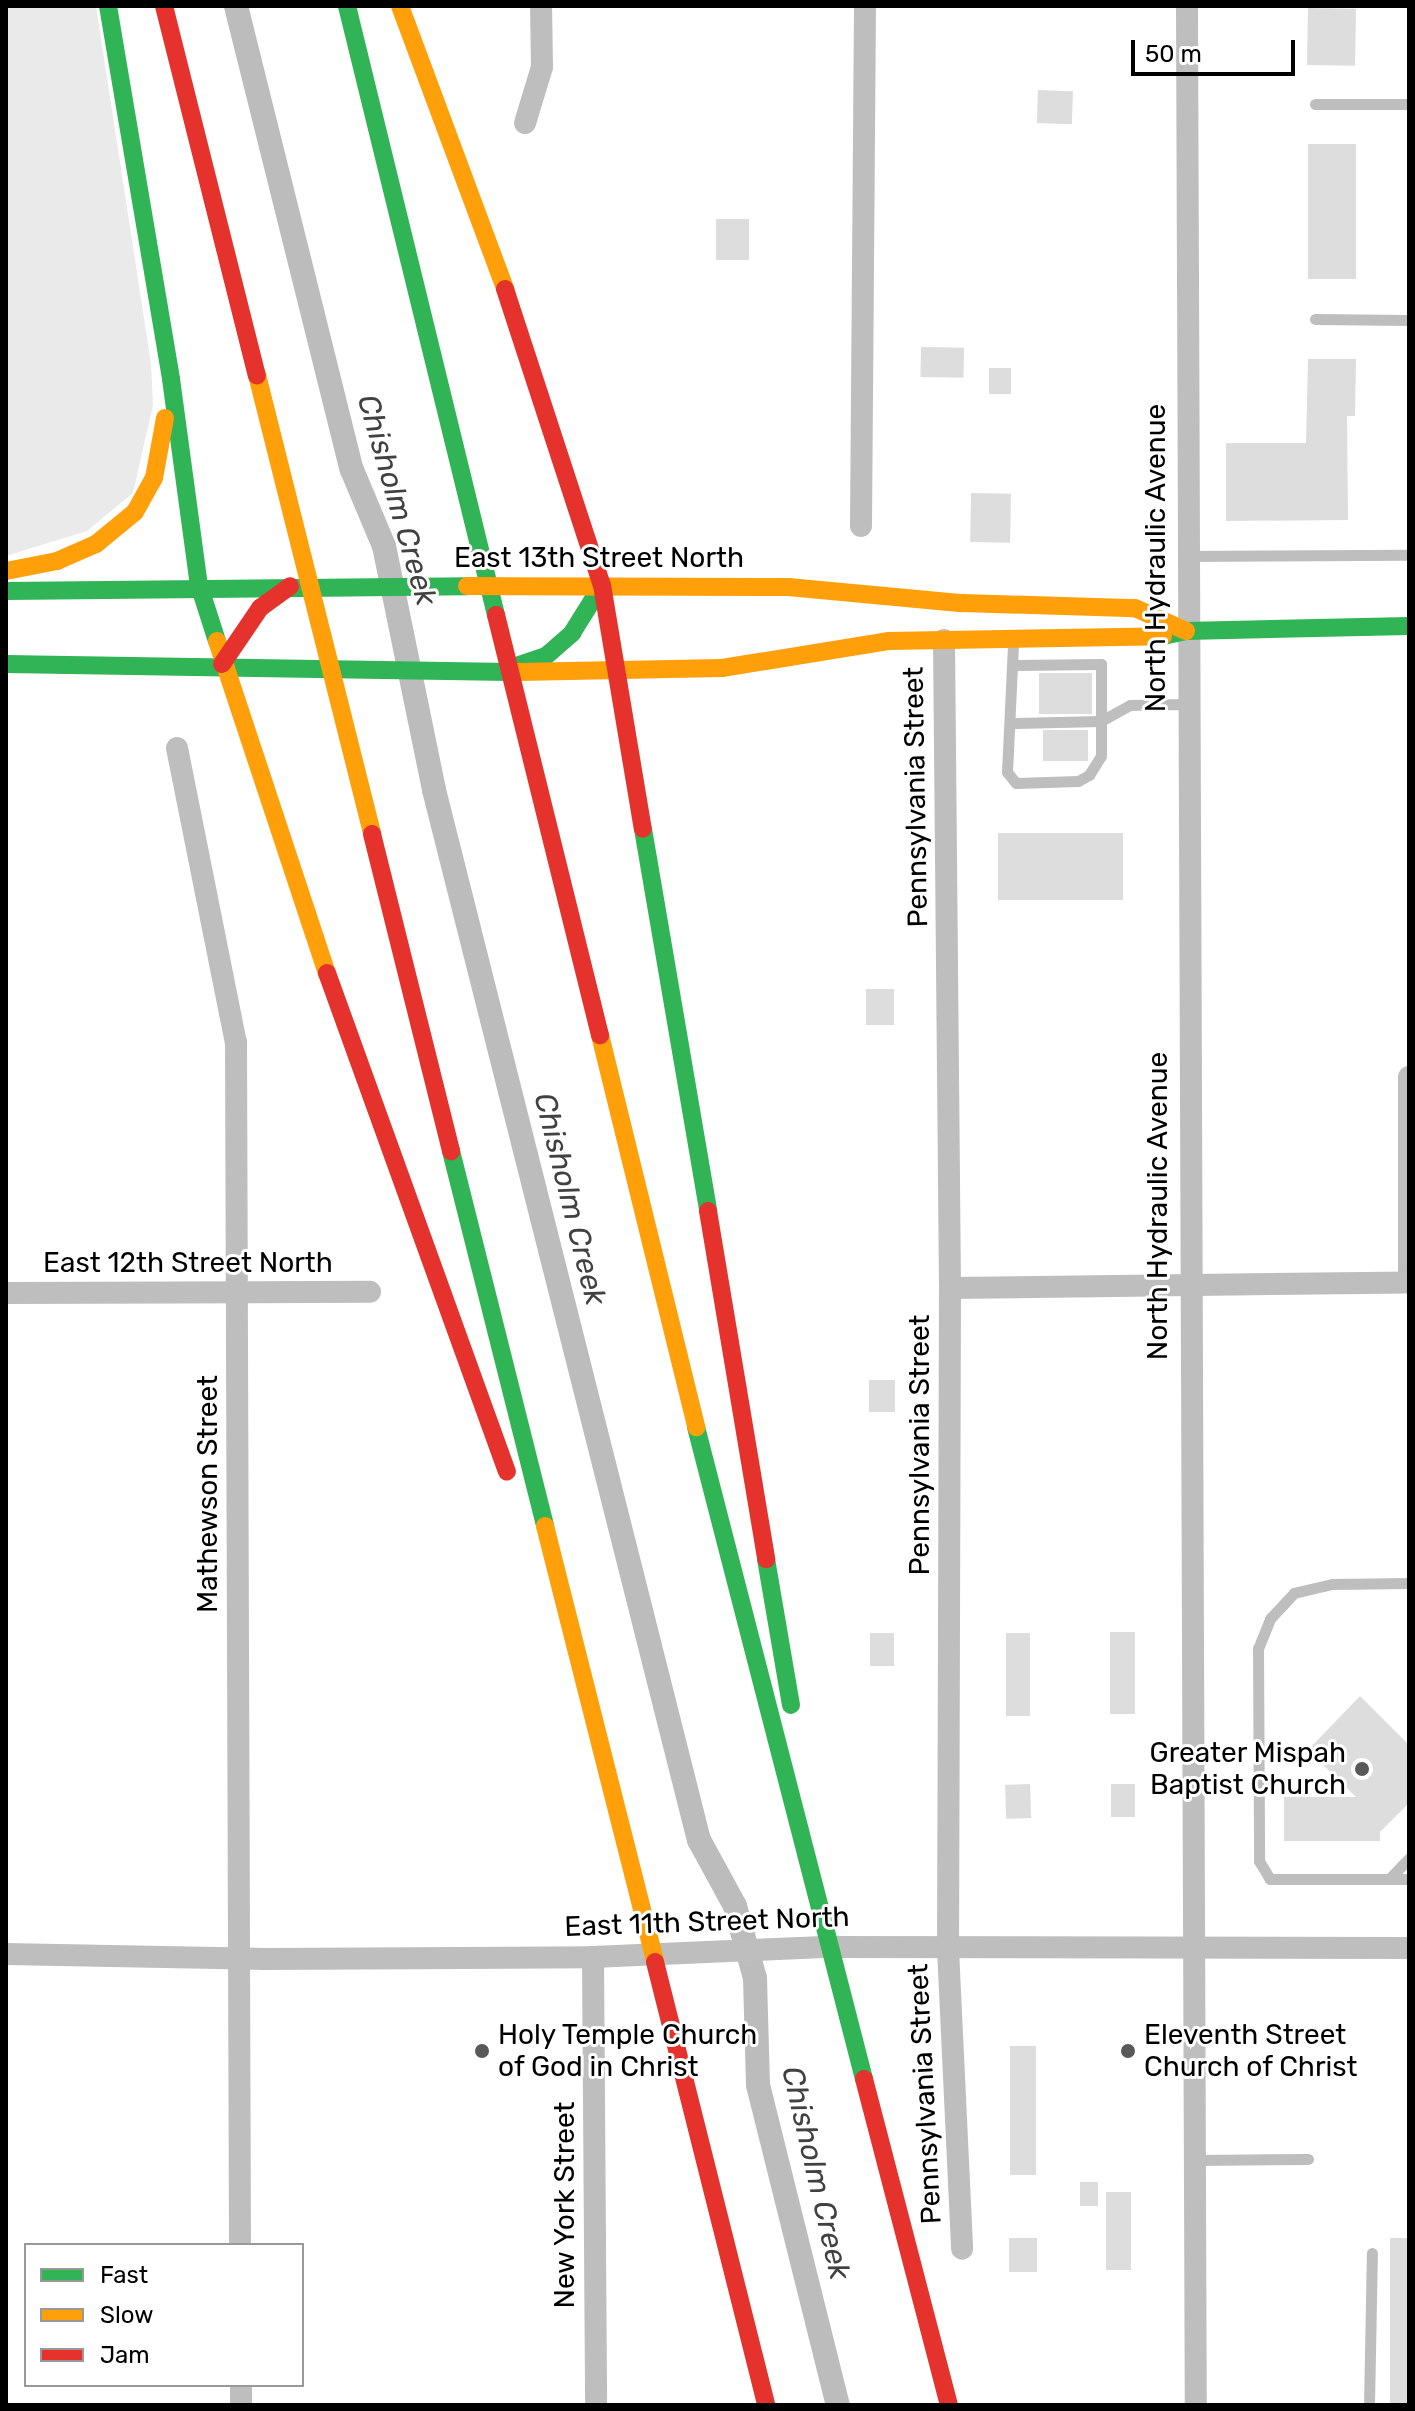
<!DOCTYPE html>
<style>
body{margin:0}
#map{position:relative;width:1415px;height:2411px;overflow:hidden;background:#fff;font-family:Rubik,sans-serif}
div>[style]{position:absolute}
.green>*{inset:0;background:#eaeaea}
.canal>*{height:24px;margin:-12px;padding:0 12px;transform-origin:12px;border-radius:12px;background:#bcbcbc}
.building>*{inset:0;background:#ddd;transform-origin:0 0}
.lane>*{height:11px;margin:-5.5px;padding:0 5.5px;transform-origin:5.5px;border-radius:5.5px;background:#bebebe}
.street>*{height:22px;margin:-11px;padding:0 11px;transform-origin:11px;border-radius:11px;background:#bebebe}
.fast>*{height:18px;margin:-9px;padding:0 9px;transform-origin:9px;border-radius:9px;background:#30b455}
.slow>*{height:18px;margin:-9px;padding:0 9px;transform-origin:9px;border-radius:9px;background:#ff9f0a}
.jam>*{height:18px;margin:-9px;padding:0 9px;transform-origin:9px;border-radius:9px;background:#e5322d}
.dots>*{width:22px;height:22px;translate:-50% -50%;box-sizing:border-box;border:4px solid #fff;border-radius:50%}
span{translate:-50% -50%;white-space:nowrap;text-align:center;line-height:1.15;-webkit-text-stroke:6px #fff;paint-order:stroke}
.street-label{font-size:28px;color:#000}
.poi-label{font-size:28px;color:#000}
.right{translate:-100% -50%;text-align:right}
.left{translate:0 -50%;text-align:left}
.water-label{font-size:30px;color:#414141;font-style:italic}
.frame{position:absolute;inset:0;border:8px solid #000;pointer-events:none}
.legend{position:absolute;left:24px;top:2243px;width:280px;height:144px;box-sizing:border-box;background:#fff;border:2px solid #999;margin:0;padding:10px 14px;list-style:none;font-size:24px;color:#000}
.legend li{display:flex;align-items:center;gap:16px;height:40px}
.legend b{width:40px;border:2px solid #999}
.scale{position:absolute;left:1131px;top:40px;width:164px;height:36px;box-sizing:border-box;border:4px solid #000;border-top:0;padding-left:10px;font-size:24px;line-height:28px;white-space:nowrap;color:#000;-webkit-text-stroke:6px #fff;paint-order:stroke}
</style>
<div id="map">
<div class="green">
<i style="clip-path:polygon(6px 6px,96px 6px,151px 364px,153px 405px,133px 493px,87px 531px,6px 556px)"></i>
</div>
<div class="canal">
<i style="left:236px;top:6px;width:478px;rotate:76deg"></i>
<i style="left:352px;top:470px;width:82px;rotate:67.2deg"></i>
<i style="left:384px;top:546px;width:249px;rotate:78.4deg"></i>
<i style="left:434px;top:790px;width:1083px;rotate:75.84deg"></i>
<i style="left:699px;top:1840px;width:75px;rotate:61.4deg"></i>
<i style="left:735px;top:1906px;width:75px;rotate:74.5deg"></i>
<i style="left:755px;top:1978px;width:107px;rotate:88.4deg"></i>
<i style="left:758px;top:2085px;width:330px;rotate:76deg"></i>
</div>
<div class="building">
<i style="left:1308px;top:8px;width:48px;height:57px;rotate:1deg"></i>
<i style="left:1038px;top:90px;width:35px;height:33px;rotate:2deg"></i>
<i style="left:1308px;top:144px;width:48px;height:135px"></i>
<i style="left:716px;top:219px;width:33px;height:41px"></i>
<i style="left:921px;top:347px;width:43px;height:30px;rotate:1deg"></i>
<i style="clip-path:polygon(1308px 359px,1356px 359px,1355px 416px,1347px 416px,1348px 520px,1226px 521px,1226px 443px,1306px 443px)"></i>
<i style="left:989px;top:368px;width:22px;height:26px"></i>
<i style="left:971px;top:493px;width:40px;height:49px;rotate:1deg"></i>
<i style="left:1039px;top:673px;width:53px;height:41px"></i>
<i style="left:1088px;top:730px;width:31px;height:45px;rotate:90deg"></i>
<i style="left:998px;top:833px;width:125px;height:67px"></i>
<i style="left:866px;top:989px;width:28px;height:36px"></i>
<i style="left:895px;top:1380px;width:32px;height:26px;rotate:90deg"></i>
<i style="left:1110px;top:1632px;width:25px;height:82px"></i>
<i style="left:870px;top:1633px;width:24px;height:33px"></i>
<i style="left:1030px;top:1633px;width:83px;height:24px;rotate:90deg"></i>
<i style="clip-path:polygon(1360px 1696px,1409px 1745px,1409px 1803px,1380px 1832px,1380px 1841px,1284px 1841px,1284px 1797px,1356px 1797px,1308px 1750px)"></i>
<i style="left:1030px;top:1784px;width:34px;height:25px;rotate:88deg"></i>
<i style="left:1111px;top:1784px;width:24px;height:33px"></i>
<i style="left:1010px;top:2046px;width:26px;height:129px"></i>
<i style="left:1098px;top:2182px;width:24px;height:18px;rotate:90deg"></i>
<i style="left:1106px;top:2192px;width:25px;height:78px"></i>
<i style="left:1009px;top:2238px;width:28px;height:34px"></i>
<i style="left:1390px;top:2238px;width:19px;height:167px"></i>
</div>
<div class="lane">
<i style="left:1315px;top:104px;width:94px"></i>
<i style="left:1315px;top:319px;width:94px;rotate:0.6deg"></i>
<i style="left:1187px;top:556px;width:222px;rotate:-0.3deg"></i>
<i style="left:1013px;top:645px;width:127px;rotate:92.7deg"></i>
<i style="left:1007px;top:772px;width:14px;rotate:51deg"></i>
<i style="left:1016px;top:783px;width:62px;rotate:-1.8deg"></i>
<i style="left:1078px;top:781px;width:13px;rotate:-29deg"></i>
<i style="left:1089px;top:775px;width:22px;rotate:-58deg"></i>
<i style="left:1101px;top:756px;width:35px;rotate:-90deg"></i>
<i style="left:1101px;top:721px;width:33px;rotate:-29deg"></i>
<i style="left:1130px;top:705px;width:56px;rotate:-1deg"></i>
<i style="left:1013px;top:723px;width:88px;rotate:-1.3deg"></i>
<i style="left:1101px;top:721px;width:57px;rotate:-90deg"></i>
<i style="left:1101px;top:664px;width:88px;rotate:179.3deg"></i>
<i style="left:1409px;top:1583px;width:77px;rotate:179.3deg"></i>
<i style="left:1332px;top:1584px;width:39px;rotate:167deg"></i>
<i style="left:1294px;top:1593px;width:35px;rotate:133deg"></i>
<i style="left:1270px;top:1619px;width:31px;rotate:112deg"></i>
<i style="left:1258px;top:1648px;width:213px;rotate:89.7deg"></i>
<i style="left:1259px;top:1861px;width:21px;rotate:59deg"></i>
<i style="left:1270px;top:1879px;width:139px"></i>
<i style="left:1389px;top:1879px;width:29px;rotate:-46deg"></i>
<i style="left:1194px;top:2160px;width:114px;rotate:-0.5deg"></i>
<i style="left:1369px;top:2405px;width:152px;rotate:-88.9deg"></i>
</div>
<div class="street">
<i style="left:1187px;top:6px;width:2399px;rotate:89.79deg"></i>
<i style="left:525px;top:123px;width:59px;rotate:-73.1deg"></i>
<i style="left:542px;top:67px;width:61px;rotate:-90.9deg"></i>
<i style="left:861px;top:526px;width:520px;rotate:-89.56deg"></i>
<i style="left:944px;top:640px;width:648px;rotate:89.47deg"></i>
<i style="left:950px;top:1288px;width:661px;rotate:90.17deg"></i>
<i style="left:948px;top:1949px;width:300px;rotate:87.3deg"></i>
<i style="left:177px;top:748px;width:300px;rotate:78.7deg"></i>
<i style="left:236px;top:1042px;width:1203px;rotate:89.81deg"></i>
<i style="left:1409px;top:1282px;width:205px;rotate:-90deg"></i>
<i style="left:950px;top:1288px;width:459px;rotate:-0.7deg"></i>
<i style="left:6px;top:1293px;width:364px;rotate:-0.2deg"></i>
<i style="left:6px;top:1954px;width:258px;rotate:1.1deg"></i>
<i style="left:264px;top:1959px;width:329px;rotate:-0.3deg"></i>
<i style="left:593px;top:1957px;width:231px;rotate:-2.5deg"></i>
<i style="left:824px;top:1947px;width:585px;rotate:0.1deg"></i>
<i style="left:593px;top:1957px;width:448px;rotate:89.6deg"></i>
<i style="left:241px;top:2385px;width:20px;rotate:90deg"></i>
</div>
<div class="fast">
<i style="left:108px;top:6px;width:378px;rotate:80.4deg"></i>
<i style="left:171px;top:379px;width:208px;rotate:82.3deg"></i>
<i style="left:199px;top:585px;width:59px;rotate:72.2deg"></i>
<i style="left:347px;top:6px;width:627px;rotate:76.25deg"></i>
<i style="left:6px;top:591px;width:461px;rotate:-0.6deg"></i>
<i style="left:1163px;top:636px;width:24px;rotate:-12deg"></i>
<i style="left:1186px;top:631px;width:223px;rotate:-1.3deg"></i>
<i style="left:6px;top:664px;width:512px;rotate:0.9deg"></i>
<i style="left:504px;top:670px;width:44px;rotate:-18.4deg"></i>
<i style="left:546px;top:656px;width:35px;rotate:-41deg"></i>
<i style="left:572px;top:633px;width:57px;rotate:-58deg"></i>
<i style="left:643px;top:829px;width:387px;rotate:80.3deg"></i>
<i style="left:451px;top:1151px;width:387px;rotate:75.9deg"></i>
<i style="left:696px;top:1427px;width:673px;rotate:75.55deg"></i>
<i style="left:766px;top:1559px;width:148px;rotate:80.3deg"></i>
</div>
<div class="slow">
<i style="left:400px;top:6px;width:302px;rotate:69.6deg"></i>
<i style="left:257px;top:375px;width:473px;rotate:75.9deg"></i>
<i style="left:6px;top:571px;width:52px;rotate:-11.1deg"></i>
<i style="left:57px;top:561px;width:43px;rotate:-23.6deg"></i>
<i style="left:96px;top:544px;width:50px;rotate:-39.4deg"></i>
<i style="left:135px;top:512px;width:39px;rotate:-61deg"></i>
<i style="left:154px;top:478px;width:61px;rotate:-79.6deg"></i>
<i style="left:467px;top:586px;width:321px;rotate:0.2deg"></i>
<i style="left:788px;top:587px;width:175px;rotate:5.3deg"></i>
<i style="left:962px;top:603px;width:173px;rotate:1.7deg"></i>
<i style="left:1135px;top:608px;width:56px;rotate:24.3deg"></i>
<i style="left:217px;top:641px;width:350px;rotate:71.7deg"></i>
<i style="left:518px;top:672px;width:204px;rotate:-1.1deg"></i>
<i style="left:722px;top:668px;width:168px;rotate:-9.2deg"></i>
<i style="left:888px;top:641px;width:275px;rotate:-1deg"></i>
<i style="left:600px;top:1035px;width:404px;rotate:76.2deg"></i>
<i style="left:545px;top:1526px;width:450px;rotate:75.8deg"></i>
</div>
<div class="jam">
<i style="left:164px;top:6px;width:381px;rotate:75.9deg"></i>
<i style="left:505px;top:289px;width:311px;rotate:71.9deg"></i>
<i style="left:602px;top:585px;width:247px;rotate:80.5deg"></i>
<i style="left:496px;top:615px;width:433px;rotate:76.1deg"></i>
<i style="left:222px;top:664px;width:68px;rotate:-55.8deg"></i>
<i style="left:260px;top:608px;width:37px;rotate:-36deg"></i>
<i style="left:372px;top:834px;width:327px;rotate:76deg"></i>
<i style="left:327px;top:973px;width:530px;rotate:70.16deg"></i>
<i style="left:708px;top:1211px;width:353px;rotate:80.5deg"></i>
<i style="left:655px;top:1962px;width:457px;rotate:75.9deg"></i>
<i style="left:864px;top:2079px;width:337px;rotate:75.4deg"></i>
</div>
<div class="dots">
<i style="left:1362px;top:1769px;background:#595959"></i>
<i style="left:482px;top:2051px;background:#595959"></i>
<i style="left:1128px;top:2051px;background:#595959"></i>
</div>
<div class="street-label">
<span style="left:599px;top:558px">East 13th Street North</span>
<span style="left:1156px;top:558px;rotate:-90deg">North Hydraulic Avenue</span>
<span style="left:916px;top:797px;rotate:-91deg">Pennsylvania Street</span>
<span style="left:1158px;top:1206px;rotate:-90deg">North Hydraulic Avenue</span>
<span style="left:188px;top:1263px">East 12th Street North</span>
<span style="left:920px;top:1445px;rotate:-90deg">Pennsylvania Street</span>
<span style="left:208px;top:1494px;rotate:-90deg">Mathewson Street</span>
<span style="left:707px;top:1922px;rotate:-2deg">East 11th Street North</span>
<span style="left:925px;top:2094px;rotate:-93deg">Pennsylvania Street</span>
<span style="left:565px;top:2205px;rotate:-90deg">New York Street</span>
</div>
<div class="poi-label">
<span class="right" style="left:1346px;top:1769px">Greater Mispah<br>Baptist Church</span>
<span class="left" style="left:498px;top:2051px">Holy Temple Church<br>of God in Christ</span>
<span class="left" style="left:1144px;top:2051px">Eleventh Street<br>Church of Christ</span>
</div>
<div class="water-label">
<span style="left:397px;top:500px;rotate:74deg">Chisholm Creek</span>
<span style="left:570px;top:1199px;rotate:76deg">Chisholm Creek</span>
<span style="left:816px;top:2173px;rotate:77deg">Chisholm Creek</span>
</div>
<div class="frame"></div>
<ul class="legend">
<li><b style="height:10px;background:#30b455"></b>Fast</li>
<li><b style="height:10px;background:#ff9f0a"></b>Slow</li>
<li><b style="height:10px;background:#e5322d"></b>Jam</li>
</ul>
<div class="scale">50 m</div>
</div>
